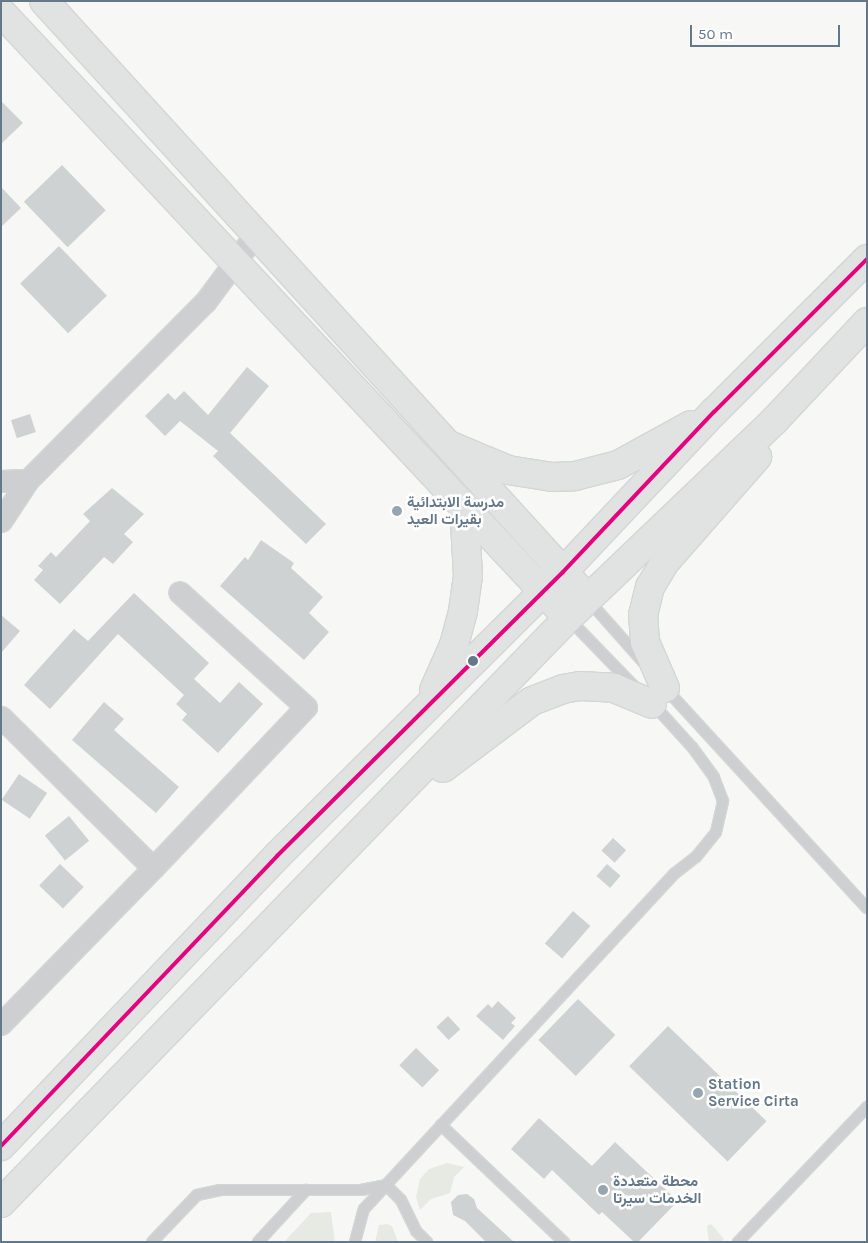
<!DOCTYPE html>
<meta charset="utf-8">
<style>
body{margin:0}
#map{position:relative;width:868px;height:1243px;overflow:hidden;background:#f7f8f6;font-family:Karla,Vazirmatn,sans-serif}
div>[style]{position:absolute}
.green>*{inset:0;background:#e6eae3}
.building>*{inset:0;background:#cfd2d2;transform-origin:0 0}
.roads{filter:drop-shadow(1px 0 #d4d6d6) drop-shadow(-1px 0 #d4d6d6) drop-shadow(0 1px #d4d6d6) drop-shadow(0 -1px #d4d6d6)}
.lane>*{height:10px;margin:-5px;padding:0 5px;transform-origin:5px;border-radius:5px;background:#cdcfd0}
.street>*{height:21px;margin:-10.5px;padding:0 10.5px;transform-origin:10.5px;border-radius:10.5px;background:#cdcfd0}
.secondary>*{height:28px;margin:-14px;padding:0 14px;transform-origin:14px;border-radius:14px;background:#e1e2e2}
.highway>*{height:28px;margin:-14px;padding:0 14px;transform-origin:14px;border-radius:14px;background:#e1e2e2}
.bus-1>*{height:4px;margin:-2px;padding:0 2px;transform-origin:2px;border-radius:2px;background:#e5007d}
.dots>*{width:14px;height:14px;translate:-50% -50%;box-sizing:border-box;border:2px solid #fff;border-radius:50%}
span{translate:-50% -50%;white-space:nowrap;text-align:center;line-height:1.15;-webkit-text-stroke:5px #fff;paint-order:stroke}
.poi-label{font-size:15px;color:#64788a;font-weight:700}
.left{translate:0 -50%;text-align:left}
.frame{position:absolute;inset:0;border:2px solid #64788a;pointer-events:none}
.scale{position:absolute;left:690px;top:25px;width:150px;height:22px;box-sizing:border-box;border:2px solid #64788a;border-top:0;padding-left:6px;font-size:15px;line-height:18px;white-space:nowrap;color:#64788a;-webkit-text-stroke:4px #fff;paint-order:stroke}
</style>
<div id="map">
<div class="green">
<i style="clip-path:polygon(447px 1163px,464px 1167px,454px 1177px,450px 1193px,431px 1199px,420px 1210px,416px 1197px,420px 1179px,429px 1169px)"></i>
<i style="clip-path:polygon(331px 1212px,335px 1242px,284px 1242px,311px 1213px)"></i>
<i style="clip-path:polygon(387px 1224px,392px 1226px,398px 1242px,375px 1242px,379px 1225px)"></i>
<i style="clip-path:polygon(711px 1224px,724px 1239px,721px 1242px,709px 1242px,707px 1226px)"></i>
</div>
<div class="building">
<i style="clip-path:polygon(1px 101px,23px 123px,1px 144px)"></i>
<i style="left:62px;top:165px;width:63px;height:53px;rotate:46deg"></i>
<i style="clip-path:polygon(1px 187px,21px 208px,1px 227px)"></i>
<i style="left:59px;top:246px;width:69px;height:54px;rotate:46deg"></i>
<i style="clip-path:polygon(247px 367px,269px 386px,230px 433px,326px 524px,306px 544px,213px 456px,218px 451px,180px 421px,165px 436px,145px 416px,168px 393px,175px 400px,184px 391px,208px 415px)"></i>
<i style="left:30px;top:414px;width:19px;height:20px;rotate:72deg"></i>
<i style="clip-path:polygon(112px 488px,144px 514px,124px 534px,133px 542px,113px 564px,104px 557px,60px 604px,34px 580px,43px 570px,38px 566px,51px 552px,56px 557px,90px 521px,83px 514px)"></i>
<i style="clip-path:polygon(261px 540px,294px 563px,291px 568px,323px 597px,309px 613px,329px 632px,304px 660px,220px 586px,245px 557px,248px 560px)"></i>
<i style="clip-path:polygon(134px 593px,209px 663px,194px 679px,220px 703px,239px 682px,263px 704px,218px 753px,182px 720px,187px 714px,176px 704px,184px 695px,118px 634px,50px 709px,24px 685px,74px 629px,88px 641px)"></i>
<i style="clip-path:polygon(1px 615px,20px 631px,1px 653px)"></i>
<i style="clip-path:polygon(104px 702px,124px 719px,114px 730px,179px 787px,156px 813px,72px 740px)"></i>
<i style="left:19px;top:774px;width:34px;height:31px;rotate:34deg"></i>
<i style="left:69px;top:816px;width:32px;height:31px;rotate:51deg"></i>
<i style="left:613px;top:838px;width:18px;height:17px;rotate:43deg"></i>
<i style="left:60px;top:864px;width:33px;height:30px;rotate:44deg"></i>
<i style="left:607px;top:864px;width:18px;height:16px;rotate:41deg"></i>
<i style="left:573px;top:911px;width:23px;height:43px;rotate:41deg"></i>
<i style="left:578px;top:999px;width:52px;height:57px;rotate:44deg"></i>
<i style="clip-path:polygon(498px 1001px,516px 1018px,511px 1023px,515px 1026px,503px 1040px,476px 1016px,488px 1004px,492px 1008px)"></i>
<i style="left:448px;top:1016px;width:18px;height:16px;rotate:47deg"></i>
<i style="left:668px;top:1026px;width:137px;height:56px;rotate:44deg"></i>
<i style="left:416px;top:1048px;width:32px;height:24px;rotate:44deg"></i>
<i style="clip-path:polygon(539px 1118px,592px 1166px,615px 1142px,678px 1201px,638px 1242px,634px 1242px,602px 1212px,599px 1215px,552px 1170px,544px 1179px,511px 1149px)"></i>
<i style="clip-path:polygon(467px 1194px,474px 1199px,477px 1208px,514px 1242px,486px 1242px,465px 1221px,453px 1215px,451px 1202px,458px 1195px)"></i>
</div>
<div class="roads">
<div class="lane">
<i style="left:589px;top:601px;width:83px;rotate:48.4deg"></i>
<i style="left:569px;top:619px;width:95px;rotate:45.9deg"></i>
<i style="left:666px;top:689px;width:297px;rotate:47.5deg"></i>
<i style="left:441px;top:1125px;width:170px;rotate:43.6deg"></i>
<i style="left:152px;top:1242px;width:65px;rotate:-46.2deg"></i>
<i style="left:197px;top:1195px;width:24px;rotate:-12deg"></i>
<i style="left:220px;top:1190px;width:141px"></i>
<i style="left:361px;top:1190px;width:25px;rotate:-11deg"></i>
<i style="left:386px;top:1185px;width:424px;rotate:-47.2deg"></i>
<i style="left:674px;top:874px;width:28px;rotate:-38deg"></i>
<i style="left:696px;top:857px;width:32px;rotate:-51deg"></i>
<i style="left:716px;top:832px;width:32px;rotate:-77deg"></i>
<i style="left:723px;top:801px;width:26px;rotate:-111deg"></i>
<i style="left:714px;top:777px;width:37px;rotate:-126deg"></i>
<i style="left:692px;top:747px;width:58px;rotate:-132.2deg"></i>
<i style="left:258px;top:1242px;width:71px;rotate:-47.3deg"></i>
<i style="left:355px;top:1242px;width:34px;rotate:-75deg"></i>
<i style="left:364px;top:1209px;width:33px;rotate:-47deg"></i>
<i style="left:386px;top:1185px;width:21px;rotate:45deg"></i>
<i style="left:401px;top:1200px;width:34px;rotate:64deg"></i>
<i style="left:416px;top:1231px;width:16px;rotate:45deg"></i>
<i style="left:738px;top:1242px;width:187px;rotate:-46.3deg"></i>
</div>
<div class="street">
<i style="left:1px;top:481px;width:27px;rotate:-2deg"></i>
<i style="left:1px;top:521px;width:49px;rotate:-56.6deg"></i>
<i style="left:28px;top:480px;width:251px;rotate:-45.2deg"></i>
<i style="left:205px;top:302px;width:87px;rotate:-53.4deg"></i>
<i style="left:1px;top:717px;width:214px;rotate:44.8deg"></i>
<i style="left:153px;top:868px;width:218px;rotate:134.3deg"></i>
<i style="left:153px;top:868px;width:222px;rotate:-46.5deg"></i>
<i style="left:306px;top:707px;width:171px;rotate:-137.8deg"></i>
</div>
<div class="secondary">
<i style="left:44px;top:1px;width:808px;rotate:47.71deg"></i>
<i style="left:1px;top:12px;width:830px;rotate:46.9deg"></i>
</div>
<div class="highway">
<i style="left:451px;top:446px;width:62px;rotate:22.8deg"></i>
<i style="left:508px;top:470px;width:45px;rotate:9deg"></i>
<i style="left:552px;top:477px;width:23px;rotate:-2deg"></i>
<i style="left:575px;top:476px;width:44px;rotate:-14.3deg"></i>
<i style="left:618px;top:465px;width:83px;rotate:-28.7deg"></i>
<i style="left:665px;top:688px;width:50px;rotate:-113.5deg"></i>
<i style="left:645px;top:642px;width:27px;rotate:-94deg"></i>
<i style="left:643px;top:615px;width:29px;rotate:-76deg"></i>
<i style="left:650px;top:587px;width:29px;rotate:-59deg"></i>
<i style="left:665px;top:562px;width:140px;rotate:-48.8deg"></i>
<i style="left:434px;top:690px;width:49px;rotate:-66deg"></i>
<i style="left:454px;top:645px;width:35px;rotate:-75deg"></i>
<i style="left:463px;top:611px;width:35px;rotate:-82deg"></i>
<i style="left:468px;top:576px;width:71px;rotate:-93.2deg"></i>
<i style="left:443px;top:768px;width:111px;rotate:-37deg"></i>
<i style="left:532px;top:701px;width:33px;rotate:-21deg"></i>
<i style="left:563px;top:689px;width:17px;rotate:-10deg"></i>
<i style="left:580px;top:686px;width:34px;rotate:3deg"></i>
<i style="left:614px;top:688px;width:41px;rotate:22.8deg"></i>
<i style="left:1px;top:1146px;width:400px;rotate:-46.4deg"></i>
<i style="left:277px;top:856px;width:403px;rotate:-44.8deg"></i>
<i style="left:563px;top:572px;width:220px;rotate:-46.7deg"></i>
<i style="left:714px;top:412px;width:216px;rotate:-45deg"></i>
<i style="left:1px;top:1203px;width:815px;rotate:-45.9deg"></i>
<i style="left:568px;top:618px;width:286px;rotate:-43.7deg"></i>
<i style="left:775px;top:420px;width:134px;rotate:-46.8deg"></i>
</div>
</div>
<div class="bus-1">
<i style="left:1px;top:1146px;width:400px;rotate:-46.4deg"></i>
<i style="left:277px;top:856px;width:403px;rotate:-44.8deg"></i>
<i style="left:563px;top:572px;width:220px;rotate:-46.7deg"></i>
<i style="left:714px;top:412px;width:216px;rotate:-45deg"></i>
</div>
<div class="dots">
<i style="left:397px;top:511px;background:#97a5b0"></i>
<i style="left:473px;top:661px;background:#64788a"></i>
<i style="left:698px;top:1093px;background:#97a5b0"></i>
<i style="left:603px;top:1190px;background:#97a5b0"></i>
</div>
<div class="poi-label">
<span class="left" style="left:407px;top:511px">مدرسة الابتدائية<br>بقيرات العيد</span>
<span class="left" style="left:708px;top:1093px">Station<br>Service Cirta</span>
<span class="left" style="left:613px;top:1190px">محطة متعددة<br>الخدمات سيرتا</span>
</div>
<div class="frame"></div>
<div class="scale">50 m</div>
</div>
